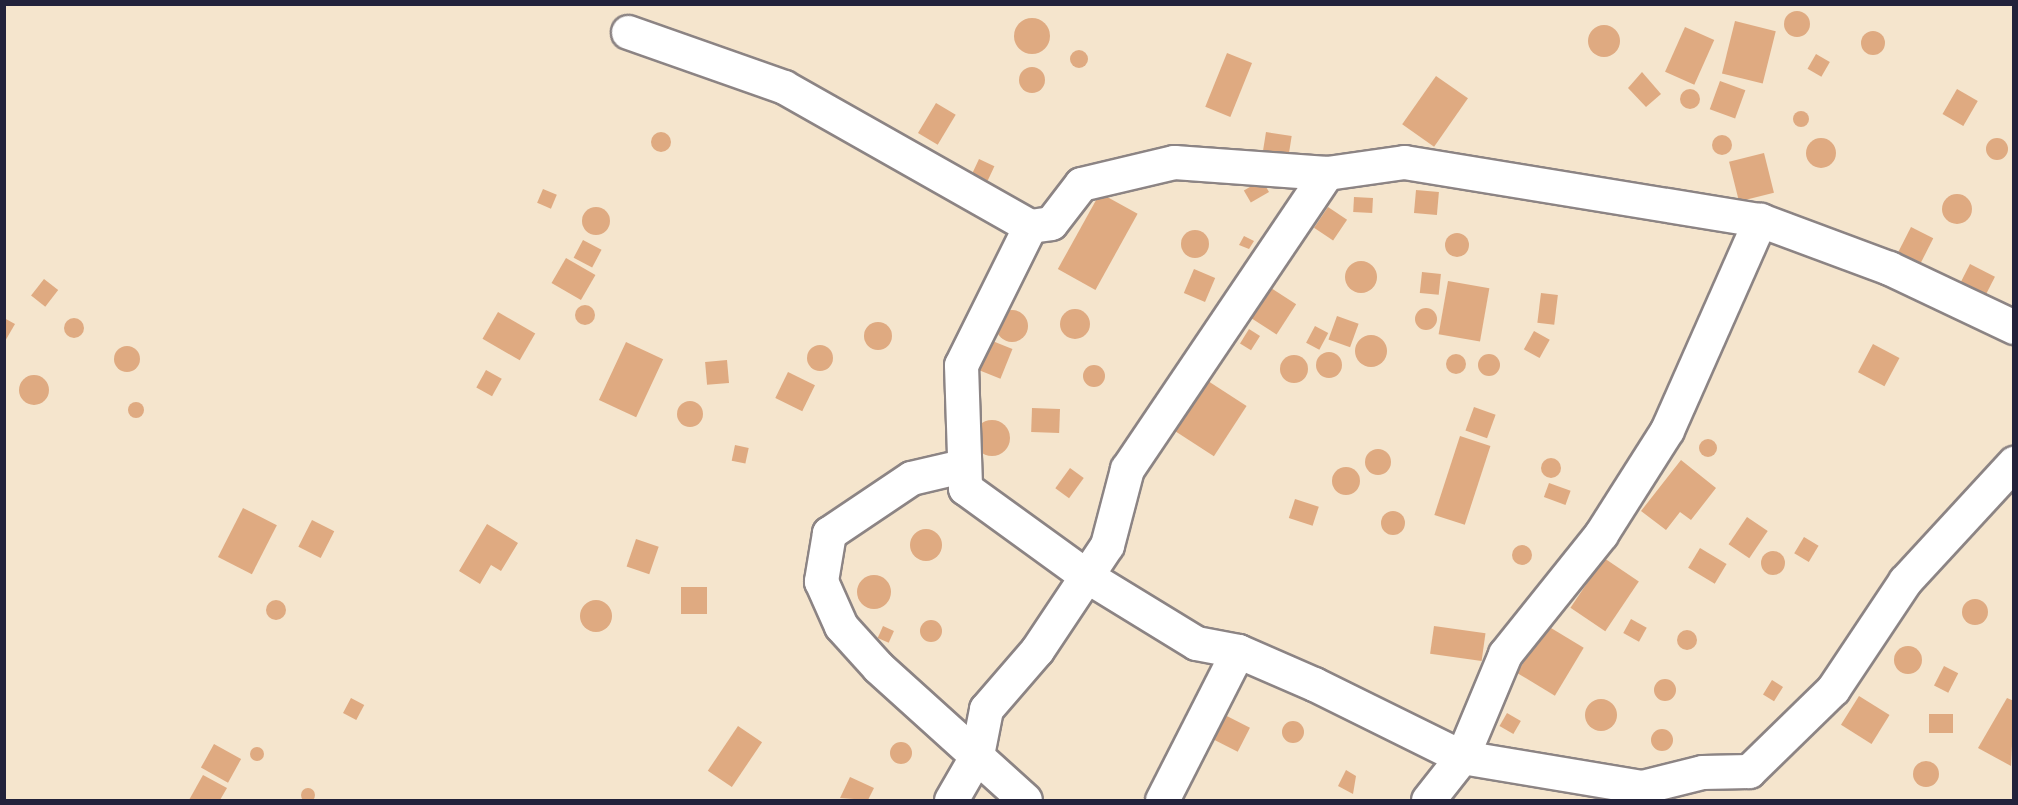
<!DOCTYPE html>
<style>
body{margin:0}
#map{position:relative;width:2018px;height:805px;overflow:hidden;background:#f5e5cd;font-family:Mynerve,sans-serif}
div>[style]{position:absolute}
.building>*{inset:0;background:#dfaa81;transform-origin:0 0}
.round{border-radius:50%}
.roads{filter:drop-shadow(2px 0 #8c8484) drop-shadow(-2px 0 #8c8484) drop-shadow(0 2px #8c8484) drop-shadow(0 -2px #8c8484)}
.minor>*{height:33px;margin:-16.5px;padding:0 16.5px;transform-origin:16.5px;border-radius:16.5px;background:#fff}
span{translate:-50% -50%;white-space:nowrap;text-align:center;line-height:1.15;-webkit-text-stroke:4.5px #fdfcf7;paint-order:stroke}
.frame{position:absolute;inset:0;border:6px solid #22223b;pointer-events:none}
</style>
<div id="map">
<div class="building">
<i class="round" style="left:1784px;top:11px;width:26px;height:26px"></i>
<i class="round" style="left:1014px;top:18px;width:36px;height:36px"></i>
<i style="left:1735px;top:21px;width:42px;height:54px;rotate:14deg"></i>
<i class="round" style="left:1588px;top:25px;width:32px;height:32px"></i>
<i style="left:1685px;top:27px;width:32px;height:49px;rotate:24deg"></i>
<i class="round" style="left:1861px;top:31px;width:24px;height:24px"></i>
<i class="round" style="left:1070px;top:50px;width:18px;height:18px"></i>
<i style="left:1227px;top:53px;width:27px;height:58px;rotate:22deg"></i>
<i style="left:1816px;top:54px;width:16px;height:17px;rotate:30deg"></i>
<i class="round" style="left:1019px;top:67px;width:26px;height:26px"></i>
<i style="clip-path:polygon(1642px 72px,1661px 94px,1646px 107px,1628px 88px)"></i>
<i style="left:1436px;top:76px;width:39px;height:59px;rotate:35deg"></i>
<i style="left:1720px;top:81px;width:27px;height:30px;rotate:20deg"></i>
<i class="round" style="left:1680px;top:89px;width:20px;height:20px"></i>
<i style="left:1957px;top:89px;width:24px;height:29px;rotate:30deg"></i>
<i style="left:936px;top:103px;width:23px;height:35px;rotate:31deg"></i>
<i class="round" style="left:1793px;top:111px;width:16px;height:16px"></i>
<i class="round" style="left:651px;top:132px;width:20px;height:20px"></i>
<i style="left:1266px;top:132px;width:26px;height:31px;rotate:9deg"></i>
<i class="round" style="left:1712px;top:135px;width:20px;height:20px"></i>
<i class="round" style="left:1986px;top:138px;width:22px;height:22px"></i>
<i class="round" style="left:1806px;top:138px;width:30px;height:30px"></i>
<i style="left:1764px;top:153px;width:41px;height:36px;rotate:76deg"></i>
<i style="left:979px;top:159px;width:17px;height:16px;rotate:25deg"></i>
<i style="left:1262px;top:180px;width:14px;height:21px;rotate:60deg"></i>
<i style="left:543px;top:189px;width:15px;height:15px;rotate:23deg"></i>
<i style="left:1416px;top:190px;width:23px;height:23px;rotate:5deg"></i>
<i style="left:1100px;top:193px;width:43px;height:87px;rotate:29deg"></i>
<i class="round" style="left:1942px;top:194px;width:30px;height:30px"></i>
<i style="left:1354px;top:197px;width:19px;height:15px;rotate:3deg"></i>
<i class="round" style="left:582px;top:207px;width:28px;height:28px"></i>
<i style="left:1328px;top:207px;width:23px;height:25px;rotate:34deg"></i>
<i style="left:1911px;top:227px;width:25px;height:28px;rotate:27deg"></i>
<i class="round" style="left:1181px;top:230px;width:28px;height:28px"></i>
<i class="round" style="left:1445px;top:233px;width:24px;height:24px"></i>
<i style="clip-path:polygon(1244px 236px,1254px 241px,1249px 249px,1239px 245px)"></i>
<i style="left:583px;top:240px;width:21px;height:20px;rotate:28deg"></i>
<i style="left:566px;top:258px;width:34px;height:29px;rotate:30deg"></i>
<i class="round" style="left:1345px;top:261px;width:32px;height:32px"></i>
<i style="left:1970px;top:264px;width:28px;height:21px;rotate:27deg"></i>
<i style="left:1194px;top:269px;width:23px;height:26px;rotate:23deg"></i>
<i style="left:1422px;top:272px;width:19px;height:21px;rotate:6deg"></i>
<i style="left:44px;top:279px;width:18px;height:21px;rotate:38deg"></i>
<i style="left:1448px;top:281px;width:42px;height:54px;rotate:10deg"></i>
<i style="left:1271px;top:288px;width:30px;height:36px;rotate:33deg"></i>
<i style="left:1541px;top:293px;width:17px;height:30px;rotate:7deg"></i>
<i class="round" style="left:575px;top:305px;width:20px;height:20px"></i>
<i class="round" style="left:1415px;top:308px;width:22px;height:22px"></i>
<i class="round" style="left:1060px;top:309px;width:30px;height:30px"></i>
<i class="round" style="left:996px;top:310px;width:32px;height:32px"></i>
<i style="left:498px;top:312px;width:43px;height:31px;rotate:30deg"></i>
<i style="left:1337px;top:316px;width:23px;height:25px;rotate:20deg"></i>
<i style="clip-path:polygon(4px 318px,15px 324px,4px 343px)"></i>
<i class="round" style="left:64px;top:318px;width:20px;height:20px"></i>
<i class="round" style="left:864px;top:322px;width:28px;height:28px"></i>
<i style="left:1315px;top:326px;width:15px;height:19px;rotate:28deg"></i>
<i style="left:1249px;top:329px;width:13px;height:17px;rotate:32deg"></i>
<i style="left:1534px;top:331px;width:18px;height:21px;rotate:29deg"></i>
<i class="round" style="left:1355px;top:335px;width:32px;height:32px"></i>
<i style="left:980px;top:336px;width:35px;height:32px;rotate:22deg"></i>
<i style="left:626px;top:342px;width:41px;height:64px;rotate:25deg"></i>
<i style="left:1873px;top:344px;width:30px;height:32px;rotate:28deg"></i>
<i class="round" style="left:807px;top:345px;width:26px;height:26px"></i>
<i class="round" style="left:114px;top:346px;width:26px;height:26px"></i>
<i class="round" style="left:1316px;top:352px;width:26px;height:26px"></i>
<i class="round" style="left:1446px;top:354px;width:20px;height:20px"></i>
<i class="round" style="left:1478px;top:354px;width:22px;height:22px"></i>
<i class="round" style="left:1280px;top:355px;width:28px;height:28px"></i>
<i style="left:727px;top:360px;width:23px;height:22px;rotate:85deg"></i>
<i class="round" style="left:1083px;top:365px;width:22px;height:22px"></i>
<i style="left:486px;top:370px;width:18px;height:20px;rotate:29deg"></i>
<i style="left:788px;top:372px;width:30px;height:29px;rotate:26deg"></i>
<i class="round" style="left:19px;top:375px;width:30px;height:30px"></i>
<i style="left:1208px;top:381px;width:46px;height:60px;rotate:33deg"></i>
<i class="round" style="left:677px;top:401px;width:26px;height:26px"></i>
<i class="round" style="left:128px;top:402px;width:16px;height:16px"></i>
<i style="left:1474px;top:407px;width:23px;height:25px;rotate:20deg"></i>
<i style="left:1032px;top:408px;width:28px;height:24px;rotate:2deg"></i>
<i class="round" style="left:974px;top:420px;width:36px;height:36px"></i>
<i style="left:1460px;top:436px;width:32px;height:83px;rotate:18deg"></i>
<i class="round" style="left:1699px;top:439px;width:18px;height:18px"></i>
<i style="left:735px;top:445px;width:14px;height:16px;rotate:12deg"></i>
<i class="round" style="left:1365px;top:449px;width:26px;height:26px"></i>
<i class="round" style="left:1541px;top:458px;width:20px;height:20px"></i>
<i style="clip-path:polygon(1681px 460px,1716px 488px,1691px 520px,1680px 512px,1666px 530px,1641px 511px)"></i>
<i class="round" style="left:1332px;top:467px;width:28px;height:28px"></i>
<i style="left:1070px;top:468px;width:17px;height:25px;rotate:36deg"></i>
<i style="left:1549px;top:483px;width:23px;height:15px;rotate:20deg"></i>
<i style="left:1295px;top:499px;width:25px;height:20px;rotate:18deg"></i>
<i style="left:243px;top:508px;width:38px;height:55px;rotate:27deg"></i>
<i class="round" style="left:1381px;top:511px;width:24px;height:24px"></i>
<i style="left:1747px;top:517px;width:25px;height:33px;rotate:34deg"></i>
<i style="left:312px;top:520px;width:25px;height:30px;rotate:27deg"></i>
<i style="clip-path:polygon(487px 524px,518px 543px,501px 571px,491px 565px,480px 584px,459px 571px)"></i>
<i class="round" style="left:910px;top:529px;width:32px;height:32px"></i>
<i style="left:1804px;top:537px;width:17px;height:19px;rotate:31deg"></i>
<i style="left:636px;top:539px;width:24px;height:29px;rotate:19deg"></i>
<i class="round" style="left:1512px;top:545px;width:20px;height:20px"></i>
<i style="left:1700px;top:548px;width:31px;height:23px;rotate:31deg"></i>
<i class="round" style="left:1761px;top:551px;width:24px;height:24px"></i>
<i style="left:1604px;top:558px;width:42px;height:60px;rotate:34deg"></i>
<i class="round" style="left:857px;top:575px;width:34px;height:34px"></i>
<i style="left:681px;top:587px;width:26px;height:27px"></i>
<i class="round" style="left:1962px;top:599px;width:26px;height:26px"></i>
<i class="round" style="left:580px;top:600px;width:32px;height:32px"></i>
<i class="round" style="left:266px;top:600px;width:20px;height:20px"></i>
<i style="left:1631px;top:619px;width:18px;height:16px;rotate:29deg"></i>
<i class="round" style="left:920px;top:620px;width:22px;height:22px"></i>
<i style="left:1546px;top:625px;width:44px;height:56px;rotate:31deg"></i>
<i style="left:883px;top:626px;width:12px;height:13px;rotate:24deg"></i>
<i style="left:1434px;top:626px;width:52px;height:28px;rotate:8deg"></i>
<i class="round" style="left:1677px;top:630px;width:20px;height:20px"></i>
<i class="round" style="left:1894px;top:646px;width:28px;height:28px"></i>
<i style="left:1944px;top:666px;width:16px;height:22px;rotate:27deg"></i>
<i class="round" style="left:1654px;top:679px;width:22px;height:22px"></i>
<i style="left:1772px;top:680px;width:13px;height:17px;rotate:32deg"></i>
<i style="left:1859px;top:696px;width:36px;height:34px;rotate:32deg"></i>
<i style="left:351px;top:698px;width:15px;height:17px;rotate:28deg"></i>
<i style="clip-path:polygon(2007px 698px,2014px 701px,2011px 766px,1978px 748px)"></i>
<i class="round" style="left:1585px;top:699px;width:32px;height:32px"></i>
<i style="left:1217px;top:711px;width:37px;height:27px;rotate:27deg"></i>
<i style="left:1507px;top:713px;width:16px;height:15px;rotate:30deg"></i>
<i style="left:1953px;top:714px;width:19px;height:24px;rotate:90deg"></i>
<i class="round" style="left:1282px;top:721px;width:22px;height:22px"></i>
<i style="left:738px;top:726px;width:29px;height:54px;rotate:34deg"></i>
<i class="round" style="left:1651px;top:729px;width:22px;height:22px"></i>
<i class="round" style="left:890px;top:742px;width:22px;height:22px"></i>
<i style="left:214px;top:744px;width:31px;height:27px;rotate:29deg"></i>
<i class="round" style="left:250px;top:747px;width:14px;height:14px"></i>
<i class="round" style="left:1913px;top:761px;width:26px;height:26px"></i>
<i style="clip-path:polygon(1346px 770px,1356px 776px,1353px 794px,1338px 786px)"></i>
<i style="clip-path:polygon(203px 775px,227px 788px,220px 800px,189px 800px)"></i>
<i style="clip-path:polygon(850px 777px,874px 788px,868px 800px,840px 798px)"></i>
<i class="round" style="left:301px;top:788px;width:14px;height:14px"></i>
</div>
<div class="roads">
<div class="minor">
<i style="left:628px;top:32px;width:165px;rotate:19.4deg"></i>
<i style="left:784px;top:87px;width:283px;rotate:29.5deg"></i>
<i style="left:1030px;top:226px;width:21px;rotate:-8deg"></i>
<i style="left:1051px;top:223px;width:49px;rotate:-52.4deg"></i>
<i style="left:1081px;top:184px;width:96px;rotate:-13.3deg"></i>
<i style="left:1174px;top:162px;width:153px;rotate:4.1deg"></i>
<i style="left:1327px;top:173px;width:78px;rotate:-8.1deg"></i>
<i style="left:1404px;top:162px;width:361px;rotate:9.3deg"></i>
<i style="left:1760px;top:220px;width:138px;rotate:20.4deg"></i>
<i style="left:1889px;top:268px;width:138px;rotate:25.3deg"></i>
<i style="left:1030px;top:226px;width:155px;rotate:116.4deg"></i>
<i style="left:961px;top:365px;width:123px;rotate:88.1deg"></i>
<i style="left:965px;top:488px;width:148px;rotate:35.9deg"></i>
<i style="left:1085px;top:575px;width:130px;rotate:31.5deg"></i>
<i style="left:1196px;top:643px;width:43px;rotate:10.8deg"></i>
<i style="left:1238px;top:651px;width:83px;rotate:23.5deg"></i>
<i style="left:1314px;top:684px;width:165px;rotate:26.3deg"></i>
<i style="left:1462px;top:757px;width:112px;rotate:-67.3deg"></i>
<i style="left:1505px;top:654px;width:154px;rotate:-51.3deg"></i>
<i style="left:1601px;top:534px;width:123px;rotate:-57.6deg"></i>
<i style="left:1667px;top:430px;width:230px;rotate:-66.1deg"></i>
<i style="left:962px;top:466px;width:52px;rotate:166.8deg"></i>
<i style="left:911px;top:478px;width:99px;rotate:146.1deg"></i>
<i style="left:829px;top:533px;width:49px;rotate:99.5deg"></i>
<i style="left:821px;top:581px;width:49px;rotate:66deg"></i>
<i style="left:841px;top:626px;width:55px;rotate:47.9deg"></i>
<i style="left:878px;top:667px;width:198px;rotate:42.1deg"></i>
<i style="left:951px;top:800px;width:52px;rotate:-60deg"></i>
<i style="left:977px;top:755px;width:47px;rotate:-78.9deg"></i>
<i style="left:986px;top:709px;width:78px;rotate:-49.2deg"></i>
<i style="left:1037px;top:650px;width:126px;rotate:-56.3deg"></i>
<i style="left:1107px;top:545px;width:79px;rotate:-75.3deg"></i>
<i style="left:1127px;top:469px;width:357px;rotate:-56deg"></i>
<i style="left:1162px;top:800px;width:167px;rotate:-63deg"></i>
<i style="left:1428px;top:800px;width:55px;rotate:-51.7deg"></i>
<i style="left:1462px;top:757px;width:182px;rotate:9.5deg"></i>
<i style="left:1642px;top:787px;width:62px;rotate:-14deg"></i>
<i style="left:1702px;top:772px;width:47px;rotate:-1.2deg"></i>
<i style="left:1749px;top:771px;width:117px;rotate:-44.3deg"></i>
<i style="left:1833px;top:689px;width:130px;rotate:-56.3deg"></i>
<i style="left:1905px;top:581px;width:161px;rotate:-47.3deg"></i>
</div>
</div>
<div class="frame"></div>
</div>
